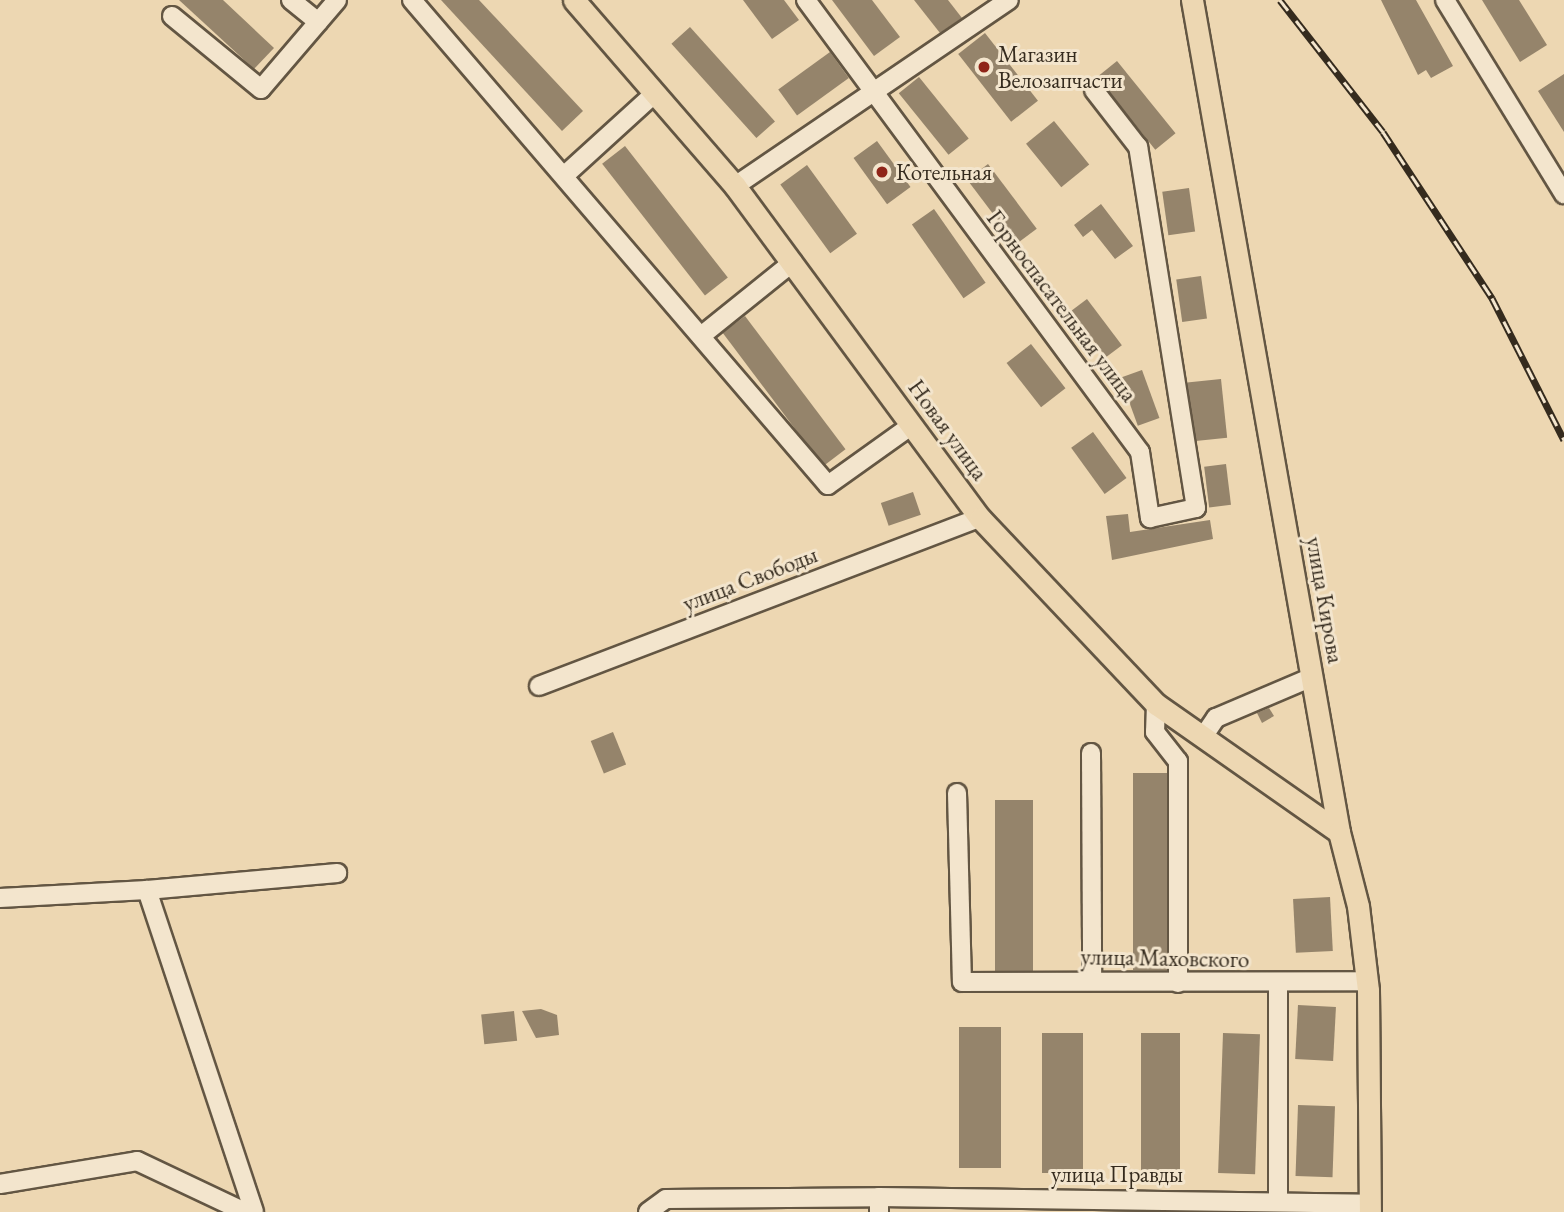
<!DOCTYPE html>
<meta charset="utf-8">
<style>
body{margin:0}
#map{position:relative;width:1564px;height:1212px;overflow:hidden;background:#edd7b2;font-family:"EB Garamond",serif}
div>[style]{position:absolute}
.building>*{inset:0;background:#95846b;transform-origin:0 0}
.roads{filter:drop-shadow(2px 0 #635643) drop-shadow(-2px 0 #635643) drop-shadow(0 2px #635643) drop-shadow(0 -2px #635643)}
.minor>*{height:18px;margin:-9px;padding:0 9px;transform-origin:9px;border-radius:9px;background:#f3e5cd}
.major>*{height:21px;margin:-10.5px;padding:0 10.5px;transform-origin:10.5px;border-radius:10.5px;background:#edd7b2}
.rail>*{height:7px;margin-top:-3.5px;transform-origin:0;background:repeating-linear-gradient(90deg,#f3e5cd 0 13px,#352b1e 0 26px);box-sizing:border-box;border-block:2px solid #352b1e}
.dots>*{width:19px;height:19px;translate:-50% -50%;box-sizing:border-box;border:4px solid #f3e5cd;border-radius:50%}
span{translate:-50% -50%;white-space:nowrap;text-align:center;line-height:1.15;-webkit-text-stroke:6px #f3e5cd;paint-order:stroke}
.poi-label{font-size:23px;color:#352b1e}
.left{translate:0 -50%;text-align:left}
.street-label{font-size:23px;color:#352b1e}
</style>
<div id="map">
<div class="building">
<i style="clip-path:polygon(179px 0,223px 0,274px 48px,254px 69px)"></i>
<i style="clip-path:polygon(441px 0,479px 0,583px 111px,562px 131px)"></i>
<i style="clip-path:polygon(743px 0,784px 0,799px 20px,772px 39px)"></i>
<i style="clip-path:polygon(832px 0,872px 0,900px 37px,874px 56px)"></i>
<i style="clip-path:polygon(914px 0,948px 0,962px 18px,940px 33px)"></i>
<i style="clip-path:polygon(1381px 0,1416px 0,1453px 66px,1431px 78px,1426px 70px,1418px 75px)"></i>
<i style="clip-path:polygon(1482px 0,1519px 0,1547px 45px,1520px 62px)"></i>
<i style="left:690px;top:27px;width:127px;height:25px;rotate:48deg"></i>
<i style="left:985px;top:33px;width:86px;height:34px;rotate:52deg"></i>
<i style="left:830px;top:52px;width:32px;height:64px;rotate:54deg"></i>
<i style="left:1117px;top:61px;width:93px;height:26px;rotate:51deg"></i>
<i style="clip-path:polygon(1564px 74px,1564px 132px,1538px 91px)"></i>
<i style="left:919px;top:77px;width:79px;height:26px;rotate:51deg"></i>
<i style="left:1054px;top:121px;width:56px;height:36px;rotate:51deg"></i>
<i style="left:877px;top:141px;width:57px;height:29px;rotate:54deg"></i>
<i style="left:625px;top:146px;width:167px;height:29px;rotate:52deg"></i>
<i style="left:988px;top:164px;width:81px;height:26px;rotate:53deg"></i>
<i style="left:807px;top:165px;width:85px;height:33px;rotate:54deg"></i>
<i style="left:1189px;top:188px;width:44px;height:27px;rotate:82deg"></i>
<i style="clip-path:polygon(1101px 204px,1133px 246px,1115px 259px,1092px 230px,1083px 237px,1074px 225px)"></i>
<i style="left:934px;top:209px;width:90px;height:27px;rotate:55deg"></i>
<i style="left:1201px;top:276px;width:43px;height:25px;rotate:82deg"></i>
<i style="left:1087px;top:299px;width:58px;height:20px;rotate:53deg"></i>
<i style="left:745px;top:316px;width:167px;height:28px;rotate:53deg"></i>
<i style="left:1031px;top:344px;width:56px;height:31px;rotate:52deg"></i>
<i style="left:1142px;top:370px;width:51px;height:23px;rotate:70deg"></i>
<i style="left:1221px;top:379px;width:59px;height:34px;rotate:84deg"></i>
<i style="left:1093px;top:432px;width:57px;height:27px;rotate:54deg"></i>
<i style="left:1226px;top:464px;width:41px;height:22px;rotate:83deg"></i>
<i style="left:913px;top:492px;width:24px;height:34px;rotate:71deg"></i>
<i style="clip-path:polygon(1128px 514px,1130px 532px,1210px 520px,1213px 539px,1112px 560px,1106px 516px)"></i>
<i style="clip-path:polygon(1269px 708px,1274px 716px,1262px 723px,1257px 713px)"></i>
<i style="left:613px;top:732px;width:35px;height:24px;rotate:68deg"></i>
<i style="left:1133px;top:773px;width:34px;height:197px"></i>
<i style="left:995px;top:800px;width:38px;height:171px"></i>
<i style="left:1330px;top:897px;width:54px;height:37px;rotate:87deg"></i>
<i style="left:1298px;top:1005px;width:38px;height:54px;rotate:3deg"></i>
<i style="clip-path:polygon(541px 1009px,557px 1015px,559px 1035px,536px 1038px,522px 1011px)"></i>
<i style="left:514px;top:1011px;width:30px;height:33px;rotate:84deg"></i>
<i style="left:959px;top:1027px;width:42px;height:141px"></i>
<i style="left:1042px;top:1033px;width:41px;height:140px"></i>
<i style="left:1141px;top:1033px;width:39px;height:139px"></i>
<i style="left:1223px;top:1033px;width:37px;height:140px;rotate:2deg"></i>
<i style="left:1298px;top:1105px;width:37px;height:71px;rotate:2deg"></i>
</div>
<div class="roads">
<div class="minor">
<i style="left:291px;top:0;width:35px;rotate:39deg"></i>
<i style="left:412px;top:0;width:639px;rotate:49.38deg"></i>
<i style="left:828px;top:485px;width:103px;rotate:-35.5deg"></i>
<i style="left:806px;top:0;width:562px;rotate:53.54deg"></i>
<i style="left:1140px;top:452px;width:67px;rotate:81.4deg"></i>
<i style="left:1150px;top:518px;width:47px;rotate:-12.3deg"></i>
<i style="left:1196px;top:508px;width:366px;rotate:-99.1deg"></i>
<i style="left:1138px;top:147px;width:72px;rotate:-127.7deg"></i>
<i style="left:1445px;top:0;width:228px;rotate:58.5deg"></i>
<i style="left:172px;top:16px;width:115px;rotate:39.4deg"></i>
<i style="left:261px;top:89px;width:117px;rotate:-49.5deg"></i>
<i style="left:565px;top:175px;width:122px;rotate:-42.3deg"></i>
<i style="left:735px;top:186px;width:331px;rotate:-34.2deg"></i>
<i style="left:701px;top:336px;width:118px;rotate:-38.8deg"></i>
<i style="left:539px;top:686px;width:472px;rotate:-20.9deg"></i>
<i style="left:1156px;top:704px;width:28px;rotate:92deg"></i>
<i style="left:1155px;top:732px;width:37px;rotate:52deg"></i>
<i style="left:1178px;top:761px;width:222px;rotate:90deg"></i>
<i style="left:1203px;top:737px;width:23px;rotate:-56deg"></i>
<i style="left:1216px;top:718px;width:104px;rotate:-23.1deg"></i>
<i style="left:1091px;top:753px;width:228px;rotate:89.7deg"></i>
<i style="left:957px;top:793px;width:189px;rotate:88.5deg"></i>
<i style="left:962px;top:982px;width:405px;rotate:-0.1deg"></i>
<i style="left:147px;top:890px;width:191px;rotate:-5.1deg"></i>
<i style="left:0;top:898px;width:147px;rotate:-3.1deg"></i>
<i style="left:147px;top:890px;width:339px;rotate:71.6deg"></i>
<i style="left:1278px;top:984px;width:215px;rotate:90deg"></i>
<i style="left:0;top:1184px;width:139px;rotate:-9.5deg"></i>
<i style="left:137px;top:1161px;width:119px;rotate:25.3deg"></i>
<i style="left:648px;top:1212px;width:22px;rotate:-36deg"></i>
<i style="left:666px;top:1199px;width:213px;rotate:-0.5deg"></i>
<i style="left:879px;top:1212px;width:15px;rotate:-90deg"></i>
<i style="left:879px;top:1197px;width:492px;rotate:0.8deg"></i>
</div>
<div class="major">
<i style="left:574px;top:0;width:246px;rotate:49.1deg"></i>
<i style="left:735px;top:186px;width:413px;rotate:53.6deg"></i>
<i style="left:980px;top:518px;width:256px;rotate:46.6deg"></i>
<i style="left:1156px;top:704px;width:223px;rotate:35deg"></i>
<i style="left:1192px;top:0;width:845px;rotate:79.98deg"></i>
<i style="left:1339px;top:832px;width:76px;rotate:75.6deg"></i>
<i style="left:1358px;top:906px;width:85px;rotate:83.2deg"></i>
<i style="left:1368px;top:990px;width:222px;rotate:89.5deg"></i>
</div>
</div>
<div class="rail">
<i style="left:1280px;top:0;width:167px;rotate:52deg"></i>
<i style="left:1383px;top:132px;width:199px;rotate:56.7deg"></i>
<i style="left:1492px;top:298px;width:159px;rotate:63.1deg"></i>
</div>
<div class="dots">
<i style="left:984px;top:67px;background:#8f2418"></i>
<i style="left:882px;top:172px;background:#8f2418"></i>
</div>
<div class="poi-label">
<span class="left" style="left:998px;top:67px">Магазин<br>Велозапчасти</span>
<span class="left" style="left:896px;top:172px">Котельная</span>
</div>
<div class="street-label">
<span style="left:1062px;top:306px;rotate:53deg">Горноспасательная улица</span>
<span style="left:948px;top:430px;rotate:54deg">Новая улица</span>
<span style="left:750px;top:579px;rotate:-21deg">улица Свободы</span>
<span style="left:1325px;top:600px;rotate:80deg">улица Кирова</span>
<span style="left:1165px;top:958px;rotate:1deg">улица Маховского</span>
<span style="left:1117px;top:1174px">улица Правды</span>
</div>
</div>
